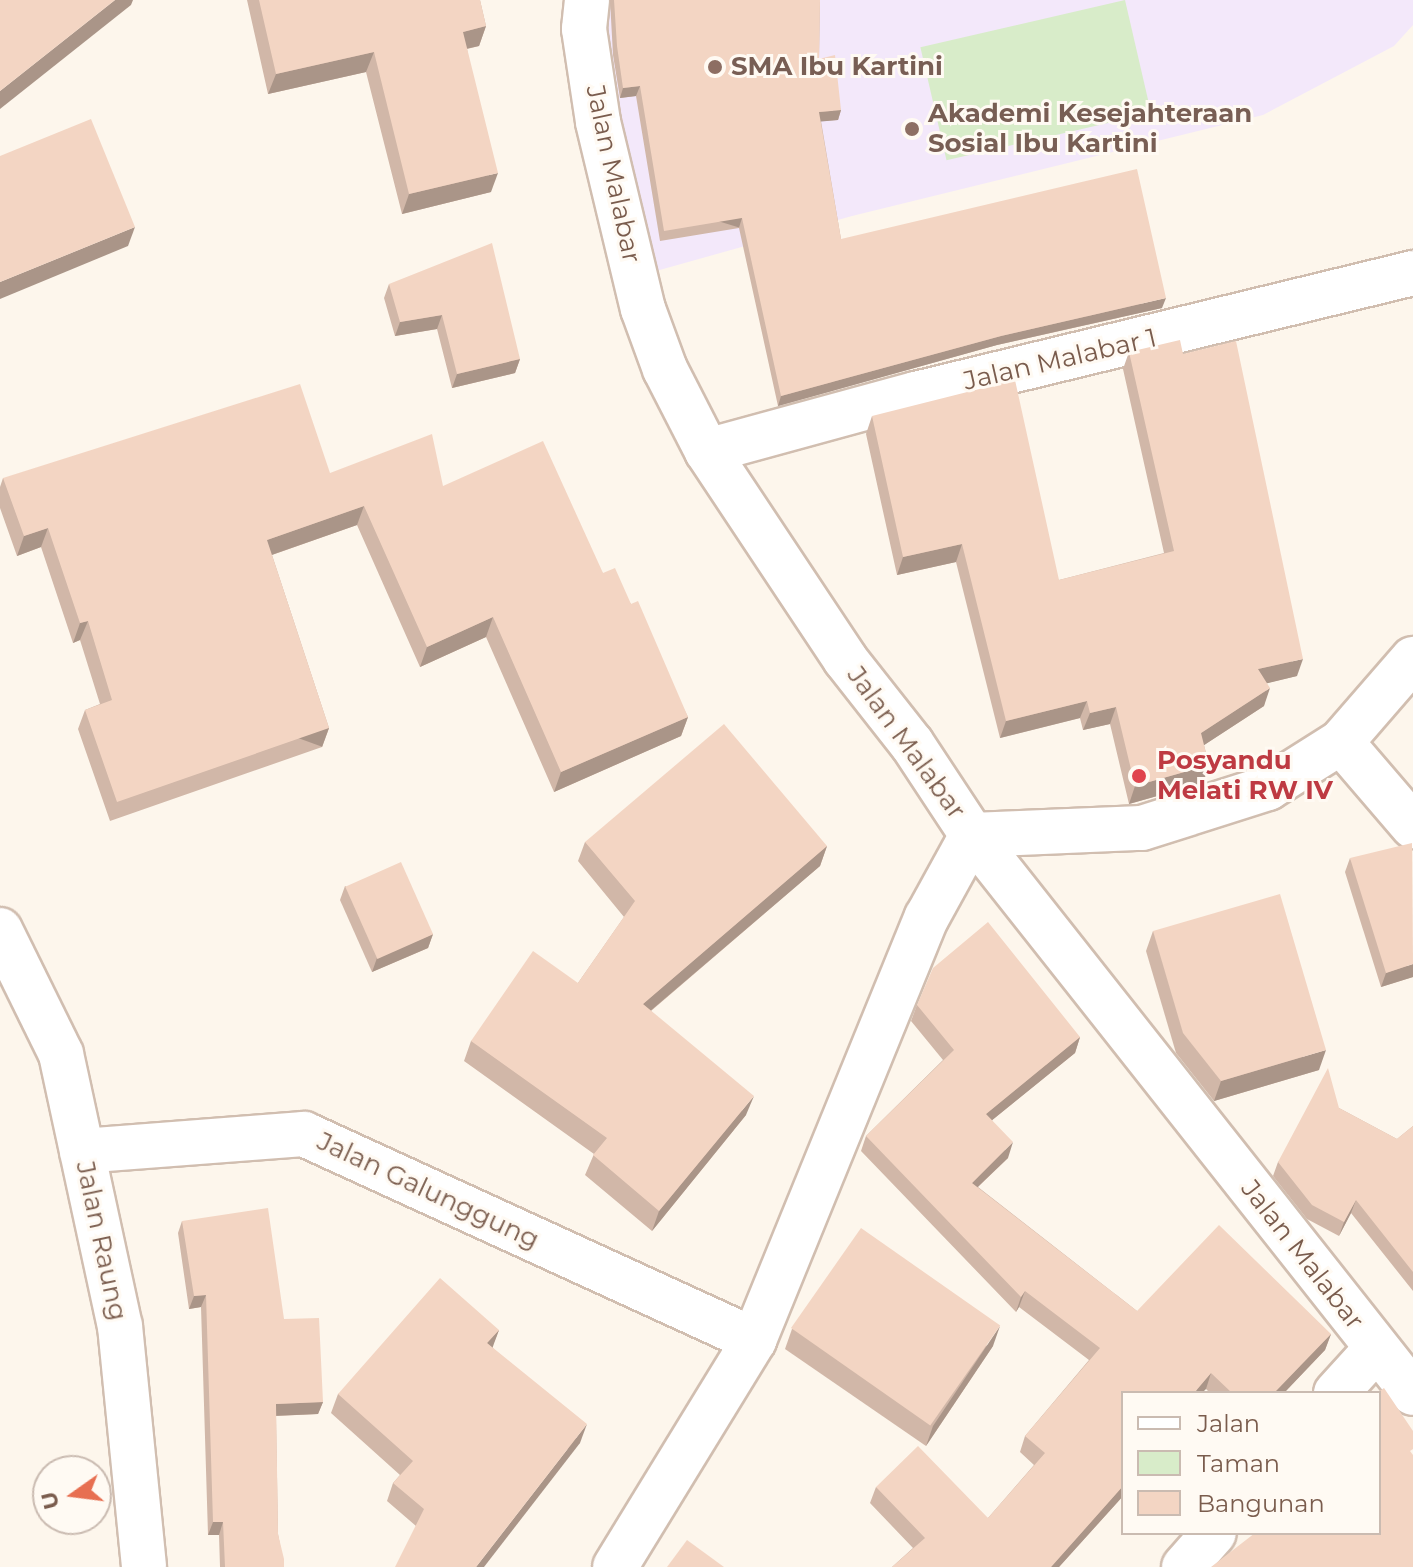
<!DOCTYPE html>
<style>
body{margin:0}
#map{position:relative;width:1413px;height:1567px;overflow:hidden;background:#fdf6ec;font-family:Montserrat,sans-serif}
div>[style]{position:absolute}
.education>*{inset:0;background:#f3e8fa}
.green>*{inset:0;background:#d8ecc9;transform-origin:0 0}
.roads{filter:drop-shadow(2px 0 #d1beb0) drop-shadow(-2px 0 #d1beb0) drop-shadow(0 2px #d1beb0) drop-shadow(0 -2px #d1beb0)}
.minor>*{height:44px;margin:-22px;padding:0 22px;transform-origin:22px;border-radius:22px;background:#fff}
.wall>*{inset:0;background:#d1b7a8}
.shaded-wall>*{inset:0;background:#aa9588;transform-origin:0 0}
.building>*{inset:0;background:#f3d5c3;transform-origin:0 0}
.dots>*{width:22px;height:22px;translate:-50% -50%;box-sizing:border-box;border:4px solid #fffaf3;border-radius:50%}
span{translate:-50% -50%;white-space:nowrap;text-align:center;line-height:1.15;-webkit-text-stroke:6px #fffaf3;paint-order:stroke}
.education-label{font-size:26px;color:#785e54;font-weight:700}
.left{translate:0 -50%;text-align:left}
.street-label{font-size:26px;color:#7a5c4d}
.health-label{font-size:26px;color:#be3a42;font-weight:700}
.legend{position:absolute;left:1121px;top:1391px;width:260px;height:144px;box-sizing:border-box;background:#fffaf3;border:2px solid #cabbb1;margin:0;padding:10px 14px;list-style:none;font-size:24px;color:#7a5c4d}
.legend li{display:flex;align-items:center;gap:16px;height:40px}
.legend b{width:40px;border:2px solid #cabbb1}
.north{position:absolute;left:32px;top:1455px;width:80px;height:80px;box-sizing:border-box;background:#fffaf3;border:2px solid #cabbb1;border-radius:50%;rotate:256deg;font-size:22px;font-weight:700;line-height:32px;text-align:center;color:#7a5c4d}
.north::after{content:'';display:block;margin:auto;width:28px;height:36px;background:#e76f51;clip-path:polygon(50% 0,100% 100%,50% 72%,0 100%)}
</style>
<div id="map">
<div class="education">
<i style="clip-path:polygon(593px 0,1413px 0,1413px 25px,1394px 46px,1263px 115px,852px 216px,649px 273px)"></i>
</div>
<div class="green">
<i style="left:1125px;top:0;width:116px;height:210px;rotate:77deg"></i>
</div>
<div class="roads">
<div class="minor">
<i style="left:587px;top:0;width:29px;rotate:96deg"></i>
<i style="left:584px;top:29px;width:94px;rotate:81.4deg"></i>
<i style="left:598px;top:122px;width:192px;rotate:76.5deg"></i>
<i style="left:643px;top:309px;width:64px;rotate:69.9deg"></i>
<i style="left:665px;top:369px;width:92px;rotate:62.9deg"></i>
<i style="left:707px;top:451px;width:250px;rotate:56.4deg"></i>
<i style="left:845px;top:659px;width:108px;rotate:51.8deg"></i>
<i style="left:912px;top:744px;width:109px;rotate:56.6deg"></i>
<i style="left:972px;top:835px;width:711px;rotate:51.68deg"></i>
<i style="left:707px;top:451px;width:217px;rotate:-15.3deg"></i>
<i style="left:916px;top:394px;width:512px;rotate:-13.68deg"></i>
<i style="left:1341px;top:742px;width:111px;rotate:49.4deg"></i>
<i style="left:972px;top:835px;width:170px;rotate:-2.4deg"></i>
<i style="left:1142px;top:828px;width:132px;rotate:-17.6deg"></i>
<i style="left:1268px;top:788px;width:86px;rotate:-32.2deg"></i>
<i style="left:1341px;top:742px;width:110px;rotate:-49.1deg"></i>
<i style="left:0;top:930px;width:138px;rotate:63.8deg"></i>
<i style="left:61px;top:1054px;width:278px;rotate:77.8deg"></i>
<i style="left:120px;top:1326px;width:242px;rotate:84.3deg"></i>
<i style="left:82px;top:1151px;width:223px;rotate:-4.4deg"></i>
<i style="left:304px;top:1134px;width:495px;rotate:24.6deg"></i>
<i style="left:1336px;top:1393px;width:59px;rotate:-47.7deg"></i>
<i style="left:615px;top:1567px;width:266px;rotate:-58.5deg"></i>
<i style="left:754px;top:1340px;width:457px;rotate:-67.8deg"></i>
<i style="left:927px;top:917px;width:94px;rotate:-61.2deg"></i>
<i style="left:1184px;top:1567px;width:45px;rotate:-48.6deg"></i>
</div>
</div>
<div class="wall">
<i style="clip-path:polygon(247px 0,480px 0,486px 26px,479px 46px,467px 49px,491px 192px,402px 214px,366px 72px,268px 94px)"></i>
<i style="clip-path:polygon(610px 0,820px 0,819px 59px,841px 110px,838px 120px,821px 121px,841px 239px,1162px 308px,997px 345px,778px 406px,739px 228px,660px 241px,636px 96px,620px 98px,613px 55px)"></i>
<i style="clip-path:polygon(389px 284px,520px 359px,515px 373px,452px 388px,437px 329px,395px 336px,384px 298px)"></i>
<i style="clip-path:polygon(1129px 352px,1183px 354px,1297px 676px,1267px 683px,1264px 706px,1204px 745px,1209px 765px,1203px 783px,1129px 804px,1110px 724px,1083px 730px,1080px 718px,1000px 738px,956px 562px,897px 575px,866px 434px,872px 416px,1059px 580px,1164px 553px,1123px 369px)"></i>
<i style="clip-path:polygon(330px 473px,443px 486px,603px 573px,631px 604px,688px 717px,681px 736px,554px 792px,486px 637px,420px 667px,357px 525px,272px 555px,329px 728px,322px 747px,110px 821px,78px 729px,85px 710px,100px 704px,80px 640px,73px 643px,41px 547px,17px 556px,0 508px,0 487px,3px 478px)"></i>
<i style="clip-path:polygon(585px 842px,827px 846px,820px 866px,651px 1011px,746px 1115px,652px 1231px,585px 1175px,594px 1154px,464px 1061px,471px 1041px,578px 983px,624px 917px,578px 861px)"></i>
<i style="clip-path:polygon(1350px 858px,1413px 977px,1381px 987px,1345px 872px)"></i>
<i style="clip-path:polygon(345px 886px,433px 934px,428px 948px,372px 972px,340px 900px)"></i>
<i style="clip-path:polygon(1153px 931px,1319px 1070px,1214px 1101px,1176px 1053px,1146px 951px)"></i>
<i style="clip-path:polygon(917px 1005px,1080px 1037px,1075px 1053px,992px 1120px,1008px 1158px,978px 1187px,1137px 1311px,1331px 1334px,1325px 1350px,1284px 1393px,1210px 1393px,1206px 1389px,1123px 1393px,1123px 1496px,1059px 1567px,892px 1567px,913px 1548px,870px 1503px,876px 1487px,988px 1518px,1034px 1465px,1020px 1452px,1025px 1436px,1089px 1360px,1019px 1307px,1016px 1312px,861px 1151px,866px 1136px,943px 1060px,911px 1021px)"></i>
<i style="clip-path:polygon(1339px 1108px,1397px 1139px,1413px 1126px,1413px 1291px,1351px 1213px,1339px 1236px,1307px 1219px,1273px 1176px,1278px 1162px)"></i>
<i style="clip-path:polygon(182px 1221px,284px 1319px,323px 1402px,318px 1414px,276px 1416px,278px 1534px,284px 1567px,220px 1567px,219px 1535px,208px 1535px,201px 1307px,189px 1309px,178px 1233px)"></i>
<i style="clip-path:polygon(792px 1329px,993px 1346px,926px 1446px,785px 1349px)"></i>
<i style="clip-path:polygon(499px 1330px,492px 1347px,580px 1443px,416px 1526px,387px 1501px,393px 1483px,400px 1475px,331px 1413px,338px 1394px)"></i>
</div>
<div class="shaded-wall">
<i style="clip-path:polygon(115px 0,133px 0,131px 5px,0 109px,0 91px)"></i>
<i style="clip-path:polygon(486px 26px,479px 46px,456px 51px,463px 32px)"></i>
<i style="clip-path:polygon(374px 52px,366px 72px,268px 94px,276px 74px)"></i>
<i style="clip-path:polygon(640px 86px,636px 96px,620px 98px,623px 88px)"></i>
<i style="clip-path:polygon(841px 110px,838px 120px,816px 122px,819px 112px)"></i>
<i style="clip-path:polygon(498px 173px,491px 192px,402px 214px,409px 194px)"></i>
<i style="left:742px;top:218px;width:10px;height:79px;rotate:107deg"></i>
<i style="clip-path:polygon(135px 227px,128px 246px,0 299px,0 282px)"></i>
<i style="clip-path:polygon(1166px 298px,1162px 308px,997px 345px,778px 406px,781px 396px,1001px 336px)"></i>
<i style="clip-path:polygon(442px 315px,437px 329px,395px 336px,400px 322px)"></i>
<i style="clip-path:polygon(520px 359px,515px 373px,452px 388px,457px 374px)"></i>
<i style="clip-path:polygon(364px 506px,357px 525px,260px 559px,267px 540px)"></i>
<i style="clip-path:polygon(48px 528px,41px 547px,17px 556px,24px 536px)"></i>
<i style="clip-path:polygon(962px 544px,956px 562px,897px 575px,903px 557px)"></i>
<i style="clip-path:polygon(493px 617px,486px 637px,420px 667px,427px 647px)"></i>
<i style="clip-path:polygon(88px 621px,80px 640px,73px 643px,80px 623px)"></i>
<i style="clip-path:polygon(1303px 659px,1297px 676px,1252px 687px,1258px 669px)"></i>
<i style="clip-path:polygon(1270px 688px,1264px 706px,1195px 751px,1201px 733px)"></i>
<i style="clip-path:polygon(1087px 701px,1080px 718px,1000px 738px,1006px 721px)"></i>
<i style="clip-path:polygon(1116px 707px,1110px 724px,1083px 730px,1090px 713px)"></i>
<i style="clip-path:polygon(688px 717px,681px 736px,554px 792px,561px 772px)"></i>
<i style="left:329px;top:728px;width:20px;height:225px;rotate:110deg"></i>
<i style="clip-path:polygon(1209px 765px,1203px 783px,1129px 804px,1135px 786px)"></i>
<i style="clip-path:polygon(827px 846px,820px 866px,635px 1024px,643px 1004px)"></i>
<i style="clip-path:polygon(433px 934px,428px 948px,372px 972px,377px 958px)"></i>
<i style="clip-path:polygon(1413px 964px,1413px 977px,1381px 987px,1386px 973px)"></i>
<i style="clip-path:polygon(1080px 1037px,1075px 1053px,980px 1130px,986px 1114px)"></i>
<i style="clip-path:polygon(1326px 1050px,1319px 1070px,1214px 1101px,1221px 1081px)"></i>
<i style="clip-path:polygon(754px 1096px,746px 1115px,652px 1231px,659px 1211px)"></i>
<i style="clip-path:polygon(1013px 1142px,1008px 1158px,966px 1198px,972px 1183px)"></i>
<i style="clip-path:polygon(1356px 1200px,1351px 1213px,1339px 1236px,1344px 1222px)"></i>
<i style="clip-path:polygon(1025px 1291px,1019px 1307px,1016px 1312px,1021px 1297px)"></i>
<i style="clip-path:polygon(206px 1295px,201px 1307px,189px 1309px,194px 1296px)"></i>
<i style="clip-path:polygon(1000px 1326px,993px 1346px,926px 1446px,933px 1426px)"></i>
<i style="clip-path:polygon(499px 1330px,492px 1349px,487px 1343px)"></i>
<i style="clip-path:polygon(1331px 1334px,1325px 1350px,1284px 1393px,1274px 1393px)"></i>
<i style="clip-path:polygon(1211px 1373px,1206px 1389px,1202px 1393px,1194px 1393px)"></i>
<i style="clip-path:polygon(323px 1402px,318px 1414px,271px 1416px,276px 1404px)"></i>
<i style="clip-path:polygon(587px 1424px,580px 1443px,484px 1567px,476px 1567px)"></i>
<i style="clip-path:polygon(1123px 1486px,1123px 1496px,1059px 1567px,1051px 1567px)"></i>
<i style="clip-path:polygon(213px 1522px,223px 1522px,219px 1535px,208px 1535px)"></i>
</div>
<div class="building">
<i style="clip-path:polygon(0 0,115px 0,0 91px)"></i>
<i style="clip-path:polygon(259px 0,480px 0,486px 26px,463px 32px,498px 173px,409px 194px,374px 52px,276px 74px)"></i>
<i style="clip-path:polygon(614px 0,820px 0,819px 59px,835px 55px,841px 110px,819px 112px,841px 239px,1137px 169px,1166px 298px,1001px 336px,781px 396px,742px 218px,664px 231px,640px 86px,623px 88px,617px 46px)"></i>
<i style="clip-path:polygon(91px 119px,135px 227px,0 282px,0 156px)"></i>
<i style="clip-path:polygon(492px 243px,520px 359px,457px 374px,442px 315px,400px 322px,389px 284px)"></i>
<i style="clip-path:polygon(1180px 340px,1183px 354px,1236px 341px,1303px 659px,1258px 669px,1270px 688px,1201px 733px,1209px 765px,1135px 786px,1116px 707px,1090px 713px,1087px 701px,1006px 721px,962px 544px,903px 557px,872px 416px,1015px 380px,1059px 580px,1174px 551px,1129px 352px)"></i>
<i style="clip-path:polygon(300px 384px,330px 473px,432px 434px,443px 486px,543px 441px,603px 573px,615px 568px,631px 604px,638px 601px,688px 717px,561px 772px,493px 617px,427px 647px,364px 506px,267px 540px,329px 728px,117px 802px,85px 710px,112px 700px,88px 621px,80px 623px,48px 528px,24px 536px,3px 478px)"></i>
<i style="clip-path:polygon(724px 724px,827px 846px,643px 1004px,754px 1096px,659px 1211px,593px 1155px,607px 1138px,471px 1041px,533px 951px,578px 983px,635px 901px,585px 842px)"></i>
<i style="clip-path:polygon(1412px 843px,1413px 964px,1386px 973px,1350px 858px)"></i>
<i style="left:401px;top:862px;width:79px;height:61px;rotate:66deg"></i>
<i style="clip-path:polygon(1280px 894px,1326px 1050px,1221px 1081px,1183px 1033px,1153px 931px)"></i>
<i style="clip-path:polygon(988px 922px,1080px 1037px,986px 1114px,1013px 1142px,972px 1183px,1137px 1311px,1219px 1225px,1331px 1334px,1274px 1393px,1232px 1393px,1211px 1373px,1194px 1393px,1123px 1393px,1123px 1486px,1051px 1567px,892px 1567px,925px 1538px,876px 1487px,918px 1446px,988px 1518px,1045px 1453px,1025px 1436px,1100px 1348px,1025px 1291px,1021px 1297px,866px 1136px,954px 1050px,917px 1005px,933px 968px)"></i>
<i style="clip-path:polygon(1328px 1068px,1339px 1108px,1397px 1139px,1413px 1126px,1413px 1272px,1356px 1200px,1344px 1222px,1312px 1205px,1278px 1162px)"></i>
<i style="clip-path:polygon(268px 1208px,284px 1319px,319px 1318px,323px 1402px,276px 1404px,278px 1534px,284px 1559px,284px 1567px,225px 1567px,223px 1522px,213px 1522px,206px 1295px,194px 1296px,182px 1221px)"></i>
<i style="left:861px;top:1228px;width:170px;height:122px;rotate:35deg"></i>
<i style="clip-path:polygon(440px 1278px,499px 1330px,487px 1343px,587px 1424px,476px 1567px,395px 1567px,424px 1509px,393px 1483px,413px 1461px,338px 1394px)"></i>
<i style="clip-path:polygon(1384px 1388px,1413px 1431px,1413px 1449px,1410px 1451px,1413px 1455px,1413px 1567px,1211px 1567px,1255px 1533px,1379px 1533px,1379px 1393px,1377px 1393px)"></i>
<i style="clip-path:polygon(687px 1540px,724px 1567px,667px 1567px)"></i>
</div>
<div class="dots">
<i style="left:715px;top:67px;background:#8d6e63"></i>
<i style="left:912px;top:129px;background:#8d6e63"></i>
<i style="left:1139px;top:776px;background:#e0444e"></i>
</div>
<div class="education-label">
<span class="left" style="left:731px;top:67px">SMA Ibu Kartini</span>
<span class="left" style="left:928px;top:129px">Akademi Kesejahteraan<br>Sosial Ibu Kartini</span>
</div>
<div class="street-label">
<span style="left:613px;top:174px;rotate:78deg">Jalan Malabar</span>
<span style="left:1060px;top:360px;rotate:-13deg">Jalan Malabar 1</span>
<span style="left:906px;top:743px;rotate:54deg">Jalan Malabar</span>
<span style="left:428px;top:1191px;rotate:25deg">Jalan Galunggung</span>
<span style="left:101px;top:1241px;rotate:78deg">Jalan Raung</span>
<span style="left:1302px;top:1255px;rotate:52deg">Jalan Malabar</span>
</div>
<div class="health-label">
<span class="left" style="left:1157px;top:776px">Posyandu<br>Melati RW IV</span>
</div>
<ul class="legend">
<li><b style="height:10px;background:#fff"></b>Jalan</li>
<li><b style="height:22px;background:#d8ecc9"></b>Taman</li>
<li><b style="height:22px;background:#f3d5c3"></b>Bangunan</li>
</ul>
<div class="north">U</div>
</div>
